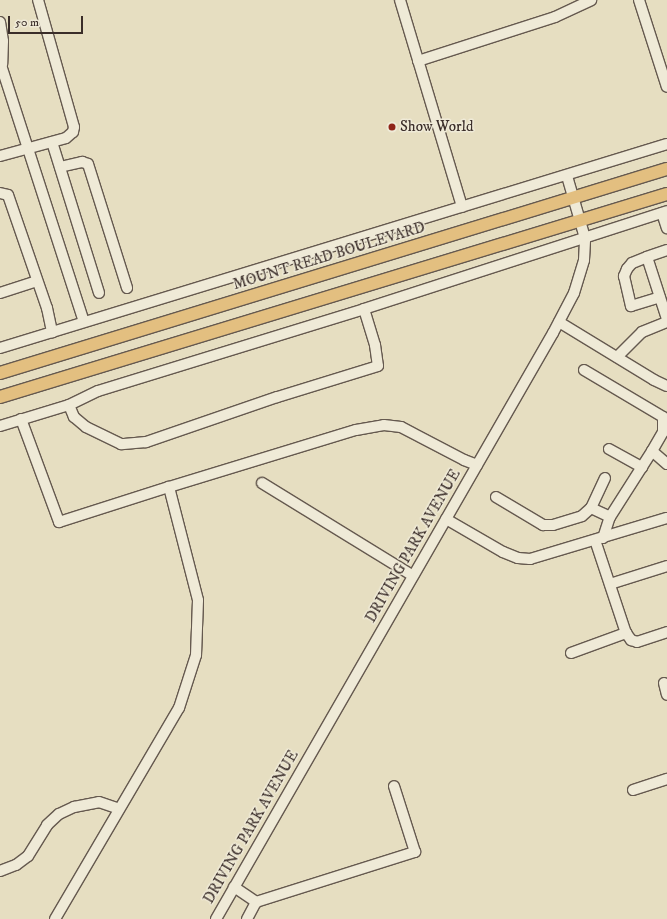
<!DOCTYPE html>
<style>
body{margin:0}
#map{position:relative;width:667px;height:919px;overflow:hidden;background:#e6dec1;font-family:"IM FELL DW Pica",serif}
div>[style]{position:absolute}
.roads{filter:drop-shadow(1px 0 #65594f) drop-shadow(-1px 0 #65594f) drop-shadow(0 1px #65594f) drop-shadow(0 -1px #65594f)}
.minor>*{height:10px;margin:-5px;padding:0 5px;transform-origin:5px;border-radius:5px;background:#efead7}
.major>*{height:12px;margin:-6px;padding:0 6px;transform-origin:6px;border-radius:6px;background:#e3bf80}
.dots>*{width:11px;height:11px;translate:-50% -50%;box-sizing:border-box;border:2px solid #efead7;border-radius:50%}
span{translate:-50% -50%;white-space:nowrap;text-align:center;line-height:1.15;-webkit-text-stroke:3px #efead7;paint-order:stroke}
.poi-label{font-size:15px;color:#3a2d29}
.left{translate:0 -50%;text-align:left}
.street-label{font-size:15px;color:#3a2d29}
.scale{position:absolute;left:8px;top:16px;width:75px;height:18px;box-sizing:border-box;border:2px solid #3a2d29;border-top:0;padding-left:5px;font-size:12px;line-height:14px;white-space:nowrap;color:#3a2d29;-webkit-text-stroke:3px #efead7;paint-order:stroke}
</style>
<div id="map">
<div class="roads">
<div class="minor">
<i style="left:400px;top:0;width:216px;rotate:73.3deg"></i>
<i style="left:639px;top:0;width:91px;rotate:72.2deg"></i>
<i style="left:0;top:22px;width:19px;rotate:81deg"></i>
<i style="left:3px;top:41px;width:23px;rotate:92deg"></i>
<i style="left:418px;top:61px;width:144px;rotate:-17.8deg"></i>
<i style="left:555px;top:17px;width:40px;rotate:-25deg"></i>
<i style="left:0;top:62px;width:273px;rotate:72.1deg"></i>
<i style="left:52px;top:142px;width:158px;rotate:72.7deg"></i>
<i style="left:0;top:156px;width:68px;rotate:-15.3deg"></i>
<i style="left:66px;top:138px;width:9px;rotate:-41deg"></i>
<i style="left:73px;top:132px;width:5px;rotate:-79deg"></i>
<i style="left:74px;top:127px;width:132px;rotate:-105.8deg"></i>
<i style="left:60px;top:167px;width:23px;rotate:-13deg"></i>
<i style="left:82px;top:162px;width:6px;rotate:18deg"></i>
<i style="left:88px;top:164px;width:130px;rotate:72.5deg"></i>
<i style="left:0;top:193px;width:8px;rotate:14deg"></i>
<i style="left:8px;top:195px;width:120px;rotate:71deg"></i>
<i style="left:47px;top:308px;width:25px;rotate:78deg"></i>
<i style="left:662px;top:213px;width:16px;rotate:72deg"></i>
<i style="left:667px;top:250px;width:21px;rotate:161deg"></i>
<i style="left:647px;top:257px;width:65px;rotate:72.1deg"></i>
<i style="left:647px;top:257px;width:16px;rotate:158deg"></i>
<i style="left:632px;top:263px;width:8px;rotate:130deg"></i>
<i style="left:627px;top:269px;width:8px;rotate:113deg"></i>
<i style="left:624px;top:276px;width:31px;rotate:77deg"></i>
<i style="left:631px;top:306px;width:30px;rotate:-17deg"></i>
<i style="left:0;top:293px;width:39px;rotate:-18deg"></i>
<i style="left:364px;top:309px;width:318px;rotate:-17.9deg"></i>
<i style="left:559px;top:322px;width:111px;rotate:31.4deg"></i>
<i style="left:654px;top:380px;width:14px;rotate:25deg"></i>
<i style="left:0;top:348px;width:697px;rotate:-17.01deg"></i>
<i style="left:617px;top:357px;width:35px;rotate:-45deg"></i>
<i style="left:642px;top:332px;width:27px;rotate:-22deg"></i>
<i style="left:584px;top:370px;width:92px;rotate:30.7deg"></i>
<i style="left:663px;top:417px;width:15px;rotate:90deg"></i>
<i style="left:663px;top:432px;width:22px;rotate:120deg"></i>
<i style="left:652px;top:451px;width:20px;rotate:41deg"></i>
<i style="left:21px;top:419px;width:110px;rotate:69.7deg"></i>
<i style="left:59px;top:522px;width:115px;rotate:-17.7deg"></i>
<i style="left:0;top:426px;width:72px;rotate:-16.9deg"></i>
<i style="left:69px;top:405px;width:32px;rotate:-26deg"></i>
<i style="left:98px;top:391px;width:278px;rotate:-17.1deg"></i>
<i style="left:364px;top:309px;width:38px;rotate:73deg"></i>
<i style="left:375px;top:345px;width:21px;rotate:82deg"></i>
<i style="left:378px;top:366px;width:106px;rotate:162.9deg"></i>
<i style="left:277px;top:397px;width:139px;rotate:161deg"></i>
<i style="left:146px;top:442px;width:25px;rotate:175deg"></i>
<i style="left:121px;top:444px;width:39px;rotate:-154deg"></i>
<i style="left:86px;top:427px;width:16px;rotate:-140deg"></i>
<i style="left:74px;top:417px;width:13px;rotate:-113deg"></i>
<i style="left:609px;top:449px;width:38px;rotate:29deg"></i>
<i style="left:262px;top:483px;width:177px;rotate:31.6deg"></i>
<i style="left:496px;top:497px;width:55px;rotate:30.8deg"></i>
<i style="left:543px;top:525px;width:10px"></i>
<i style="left:553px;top:525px;width:30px;rotate:-17deg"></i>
<i style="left:582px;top:516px;width:12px;rotate:-42deg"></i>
<i style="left:591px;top:508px;width:21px;rotate:25deg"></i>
<i style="left:610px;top:517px;width:78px;rotate:-57.5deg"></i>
<i style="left:591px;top:508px;width:33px;rotate:-65deg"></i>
<i style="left:446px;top:519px;width:66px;rotate:30.1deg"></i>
<i style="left:503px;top:552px;width:16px;rotate:22deg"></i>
<i style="left:518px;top:558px;width:12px;rotate:5deg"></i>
<i style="left:530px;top:559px;width:143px;rotate:-16.7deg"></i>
<i style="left:603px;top:538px;width:22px;rotate:-72deg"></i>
<i style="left:595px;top:540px;width:98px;rotate:71.6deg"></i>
<i style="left:626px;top:633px;width:9px;rotate:54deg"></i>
<i style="left:631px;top:640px;width:6px;rotate:18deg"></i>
<i style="left:637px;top:642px;width:32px;rotate:-18deg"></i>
<i style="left:610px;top:584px;width:60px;rotate:-17.5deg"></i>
<i style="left:571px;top:653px;width:59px;rotate:-20deg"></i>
<i style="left:664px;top:683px;width:12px;rotate:76deg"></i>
<i style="left:633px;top:790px;width:36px;rotate:-18deg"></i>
<i style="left:0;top:871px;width:17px;rotate:-21deg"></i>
<i style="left:16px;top:865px;width:15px;rotate:-37deg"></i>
<i style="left:28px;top:856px;width:36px;rotate:-58deg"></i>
<i style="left:47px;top:825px;width:16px;rotate:-43deg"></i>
<i style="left:59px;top:814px;width:17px;rotate:-25deg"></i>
<i style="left:74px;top:807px;width:25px;rotate:-11deg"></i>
<i style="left:99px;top:802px;width:21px;rotate:19deg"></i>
<i style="left:234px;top:887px;width:27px;rotate:34deg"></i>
<i style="left:55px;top:919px;width:245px;rotate:-59.6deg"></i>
<i style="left:179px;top:708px;width:56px;rotate:-72.2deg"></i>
<i style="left:196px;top:655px;width:55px;rotate:-87.9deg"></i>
<i style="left:198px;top:600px;width:117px;rotate:-104.4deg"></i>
<i style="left:169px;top:487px;width:195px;rotate:-17deg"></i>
<i style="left:356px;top:430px;width:28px;rotate:-10deg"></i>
<i style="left:384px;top:425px;width:17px;rotate:7deg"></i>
<i style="left:401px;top:427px;width:71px;rotate:27.6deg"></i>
<i style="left:464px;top:460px;width:14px;rotate:21deg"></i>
<i style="left:216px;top:919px;width:676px;rotate:-60.1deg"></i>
<i style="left:553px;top:333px;width:45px;rotate:-62.3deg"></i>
<i style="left:574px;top:293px;width:34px;rotate:-73deg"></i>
<i style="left:584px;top:260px;width:22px;rotate:-87deg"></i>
<i style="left:585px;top:238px;width:65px;rotate:-106.2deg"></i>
<i style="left:247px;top:919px;width:19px;rotate:-62deg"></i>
<i style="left:256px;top:902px;width:167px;rotate:-17.5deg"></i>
<i style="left:415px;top:852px;width:69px;rotate:-107.7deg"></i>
</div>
<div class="major">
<i style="left:0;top:373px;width:697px;rotate:-17.01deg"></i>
<i style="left:0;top:397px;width:697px;rotate:-16.93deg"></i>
</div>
</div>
<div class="dots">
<i style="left:392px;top:127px;background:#8f2418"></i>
</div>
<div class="poi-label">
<span class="left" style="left:400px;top:127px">Show World</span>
</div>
<div class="street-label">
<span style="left:329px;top:256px;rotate:-17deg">MOUNT READ BOULEVARD</span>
<span style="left:413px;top:546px;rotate:-60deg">DRIVING PARK AVENUE</span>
<span style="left:251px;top:827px;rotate:-60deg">DRIVING PARK AVENUE</span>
</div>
<div class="scale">50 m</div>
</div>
